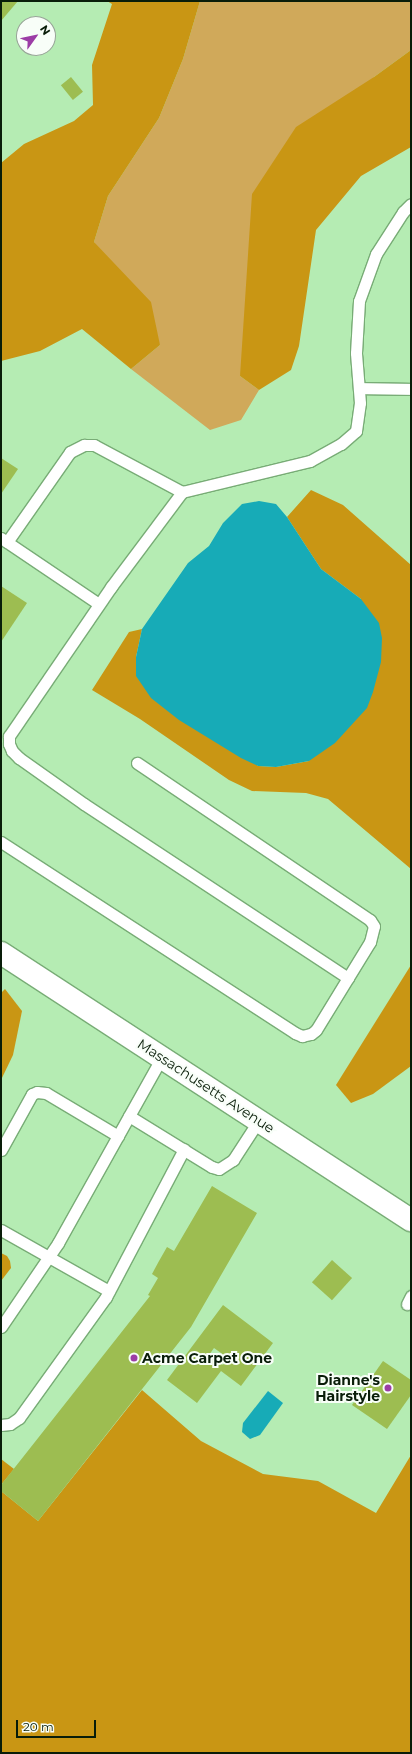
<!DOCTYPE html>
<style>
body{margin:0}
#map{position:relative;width:412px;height:1754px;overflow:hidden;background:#b5ecb3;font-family:Montserrat,sans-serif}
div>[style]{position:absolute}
.green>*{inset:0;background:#d0a95a}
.forest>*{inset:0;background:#c99614}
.water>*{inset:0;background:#17abb7}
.building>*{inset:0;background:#9dbd51;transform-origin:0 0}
.roads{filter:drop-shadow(1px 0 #78ac76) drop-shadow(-1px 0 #78ac76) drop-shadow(0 1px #78ac76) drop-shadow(0 -1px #78ac76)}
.service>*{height:11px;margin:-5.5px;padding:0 5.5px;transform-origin:5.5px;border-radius:5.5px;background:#fff}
.primary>*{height:22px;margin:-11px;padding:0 11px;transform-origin:11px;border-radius:11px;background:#fff}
.dots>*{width:11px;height:11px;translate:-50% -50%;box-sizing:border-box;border:2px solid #f8fef8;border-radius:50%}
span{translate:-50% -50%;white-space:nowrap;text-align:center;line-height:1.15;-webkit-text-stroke:4px #f8fef8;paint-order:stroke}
.street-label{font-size:14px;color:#091d09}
.poi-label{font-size:14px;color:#091d09;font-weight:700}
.left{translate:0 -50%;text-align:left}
.right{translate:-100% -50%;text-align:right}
.frame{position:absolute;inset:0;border:2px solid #091d09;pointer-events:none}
.north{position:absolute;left:16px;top:16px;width:40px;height:40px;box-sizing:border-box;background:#f8fef8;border:1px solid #98a498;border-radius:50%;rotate:57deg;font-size:11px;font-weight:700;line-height:16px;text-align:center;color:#091d09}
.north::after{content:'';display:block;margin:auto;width:14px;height:18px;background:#9c3da6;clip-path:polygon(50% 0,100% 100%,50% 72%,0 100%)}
.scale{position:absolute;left:16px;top:1720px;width:80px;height:18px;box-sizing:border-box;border:2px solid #091d09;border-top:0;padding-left:5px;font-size:12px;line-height:14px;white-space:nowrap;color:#091d09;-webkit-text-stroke:3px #f8fef8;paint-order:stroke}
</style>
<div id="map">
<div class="green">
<i style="clip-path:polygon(200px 1px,411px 1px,411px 50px,374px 77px,240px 376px,259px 390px,241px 420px,210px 430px,131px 369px,160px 345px,94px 242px,108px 196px,159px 118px,183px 59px)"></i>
</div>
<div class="forest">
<i style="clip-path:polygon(107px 1px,200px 1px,183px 59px,159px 118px,108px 196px,94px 242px,151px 302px,160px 345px,131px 369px,82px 329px,40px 351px,1px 361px,1px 163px,24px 144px,74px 121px,93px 105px,92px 65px,112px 4px)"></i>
<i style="clip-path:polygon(411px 50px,411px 147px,361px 176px,316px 230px,299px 346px,291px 370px,259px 390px,240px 376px,252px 194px,296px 127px,374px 77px)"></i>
<i style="clip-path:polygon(311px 490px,343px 505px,411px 565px,411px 869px,328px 799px,306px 793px,252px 791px,229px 780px,140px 719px,92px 690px,129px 632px,142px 629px,136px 657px,258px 766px,276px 767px,309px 761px,361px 599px,321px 569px,287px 517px)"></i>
<i style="clip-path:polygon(411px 965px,411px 1066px,373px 1094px,351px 1103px,336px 1085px)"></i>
<i style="clip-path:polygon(5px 989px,22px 1011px,13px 1055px,1px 1080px,1px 993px)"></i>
<i style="clip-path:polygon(1px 1253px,7px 1256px,10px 1261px,11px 1268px,1px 1281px)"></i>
<i style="clip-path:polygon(142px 1390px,201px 1441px,263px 1474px,318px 1481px,376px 1513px,411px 1455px,411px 1753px,1px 1753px,1px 1491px,38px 1521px)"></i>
<i style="clip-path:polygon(1px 1459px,14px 1469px,1px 1485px)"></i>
</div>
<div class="water">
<i style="clip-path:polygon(259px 501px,276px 504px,287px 517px,321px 569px,361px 599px,379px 623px,382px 638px,381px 662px,373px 692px,367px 708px,335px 743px,309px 761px,276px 767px,258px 766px,241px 758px,179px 720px,151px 698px,136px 676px,136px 657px,142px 629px,188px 563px,209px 546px,223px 523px,242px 504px)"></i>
<i style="clip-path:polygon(268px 1391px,283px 1403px,260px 1435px,250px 1439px,242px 1432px,243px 1423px)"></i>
</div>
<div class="building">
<i style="clip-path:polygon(1px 1px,18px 1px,1px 21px)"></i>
<i style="left:71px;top:77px;width:19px;height:13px;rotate:51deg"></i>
<i style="clip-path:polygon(1px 458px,18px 469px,1px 494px)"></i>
<i style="clip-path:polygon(1px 586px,27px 603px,1px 642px)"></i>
<i style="clip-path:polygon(212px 1186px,257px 1213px,191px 1327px,38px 1521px,1px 1491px,1px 1485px,150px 1296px,148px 1295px,158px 1278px,152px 1274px,159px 1261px,167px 1247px,174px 1251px)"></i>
<i style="left:332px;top:1260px;width:27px;height:30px;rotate:42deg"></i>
<i style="clip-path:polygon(evenodd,223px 1305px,273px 1343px,241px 1386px,221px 1371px,197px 1403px,167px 1380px,223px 1305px,214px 1348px,228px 1358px,223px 1365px,209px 1355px,214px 1348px)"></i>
<i style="clip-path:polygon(383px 1361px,411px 1380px,411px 1395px,387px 1429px,352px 1405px)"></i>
</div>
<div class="roads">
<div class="service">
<i style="left:359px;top:388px;width:52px;rotate:1.1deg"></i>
<i style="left:1px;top:538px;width:118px;rotate:34deg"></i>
<i style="left:7px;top:542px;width:110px;rotate:-55deg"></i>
<i style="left:70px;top:452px;width:16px;rotate:-27deg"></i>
<i style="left:84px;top:445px;width:10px"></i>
<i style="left:94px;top:445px;width:100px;rotate:28.1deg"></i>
<i style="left:1px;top:842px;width:351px;rotate:33deg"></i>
<i style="left:295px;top:1033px;width:8px;rotate:23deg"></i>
<i style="left:302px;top:1036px;width:9px;rotate:-13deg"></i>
<i style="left:311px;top:1034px;width:6px;rotate:-39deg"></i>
<i style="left:316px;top:1030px;width:103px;rotate:-58.5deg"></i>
<i style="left:370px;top:942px;width:16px;rotate:-76deg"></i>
<i style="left:374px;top:926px;width:7px;rotate:-124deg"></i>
<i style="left:370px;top:920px;width:281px;rotate:-146deg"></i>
<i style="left:348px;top:978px;width:316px;rotate:-146.6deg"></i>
<i style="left:84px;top:804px;width:80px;rotate:-144.7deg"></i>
<i style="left:19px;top:758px;width:10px;rotate:-135deg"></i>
<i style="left:12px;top:751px;width:8px;rotate:-113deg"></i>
<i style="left:9px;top:744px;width:8px;rotate:-90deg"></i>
<i style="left:9px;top:736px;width:181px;rotate:-55.6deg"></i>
<i style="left:111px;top:587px;width:119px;rotate:-53.2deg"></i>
<i style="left:182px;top:492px;width:132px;rotate:-13.6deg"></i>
<i style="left:310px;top:461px;width:35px;rotate:-29deg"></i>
<i style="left:341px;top:444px;width:20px;rotate:-41deg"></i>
<i style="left:356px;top:431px;width:28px;rotate:-82deg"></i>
<i style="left:360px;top:403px;width:50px;rotate:-94.6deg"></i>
<i style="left:356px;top:353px;width:52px;rotate:-86.7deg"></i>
<i style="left:359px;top:301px;width:50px;rotate:-70.1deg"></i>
<i style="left:376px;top:254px;width:50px;rotate:-57.3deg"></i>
<i style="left:403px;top:212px;width:11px;rotate:-45deg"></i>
<i style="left:129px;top:1116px;width:97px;rotate:31.6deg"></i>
<i style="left:212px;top:1167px;width:7px;rotate:16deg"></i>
<i style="left:219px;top:1169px;width:17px;rotate:-33deg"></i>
<i style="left:233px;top:1160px;width:48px;rotate:-57deg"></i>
<i style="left:1px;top:1150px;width:64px;rotate:-61deg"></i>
<i style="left:32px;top:1094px;width:5px;rotate:-22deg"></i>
<i style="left:37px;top:1092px;width:9px;rotate:6deg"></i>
<i style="left:46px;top:1093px;width:84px;rotate:30.8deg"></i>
<i style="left:1px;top:1230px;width:124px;rotate:29.5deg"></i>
<i style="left:407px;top:1304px;width:9px;rotate:-63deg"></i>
<i style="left:1px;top:1327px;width:102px;rotate:-55.8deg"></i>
<i style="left:58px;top:1243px;width:213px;rotate:-60.8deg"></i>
<i style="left:1px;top:1425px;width:9px;rotate:-6deg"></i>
<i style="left:10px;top:1424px;width:11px;rotate:-34deg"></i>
<i style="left:19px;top:1418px;width:149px;rotate:-54.3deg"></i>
<i style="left:106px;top:1297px;width:167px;rotate:-62.2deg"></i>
</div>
<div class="primary">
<i style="left:1px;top:953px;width:489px;rotate:33.1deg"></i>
</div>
</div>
<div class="dots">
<i style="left:134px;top:1358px;background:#9c3da6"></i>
<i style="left:388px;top:1388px;background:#9c3da6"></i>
</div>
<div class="street-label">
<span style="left:206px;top:1086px;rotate:33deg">Massachusetts Avenue</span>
</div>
<div class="poi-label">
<span class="left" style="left:142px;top:1358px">Acme Carpet One</span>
<span class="right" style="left:380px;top:1388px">Dianne's<br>Hairstyle</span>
</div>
<div class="frame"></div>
<div class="north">N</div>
<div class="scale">20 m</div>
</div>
